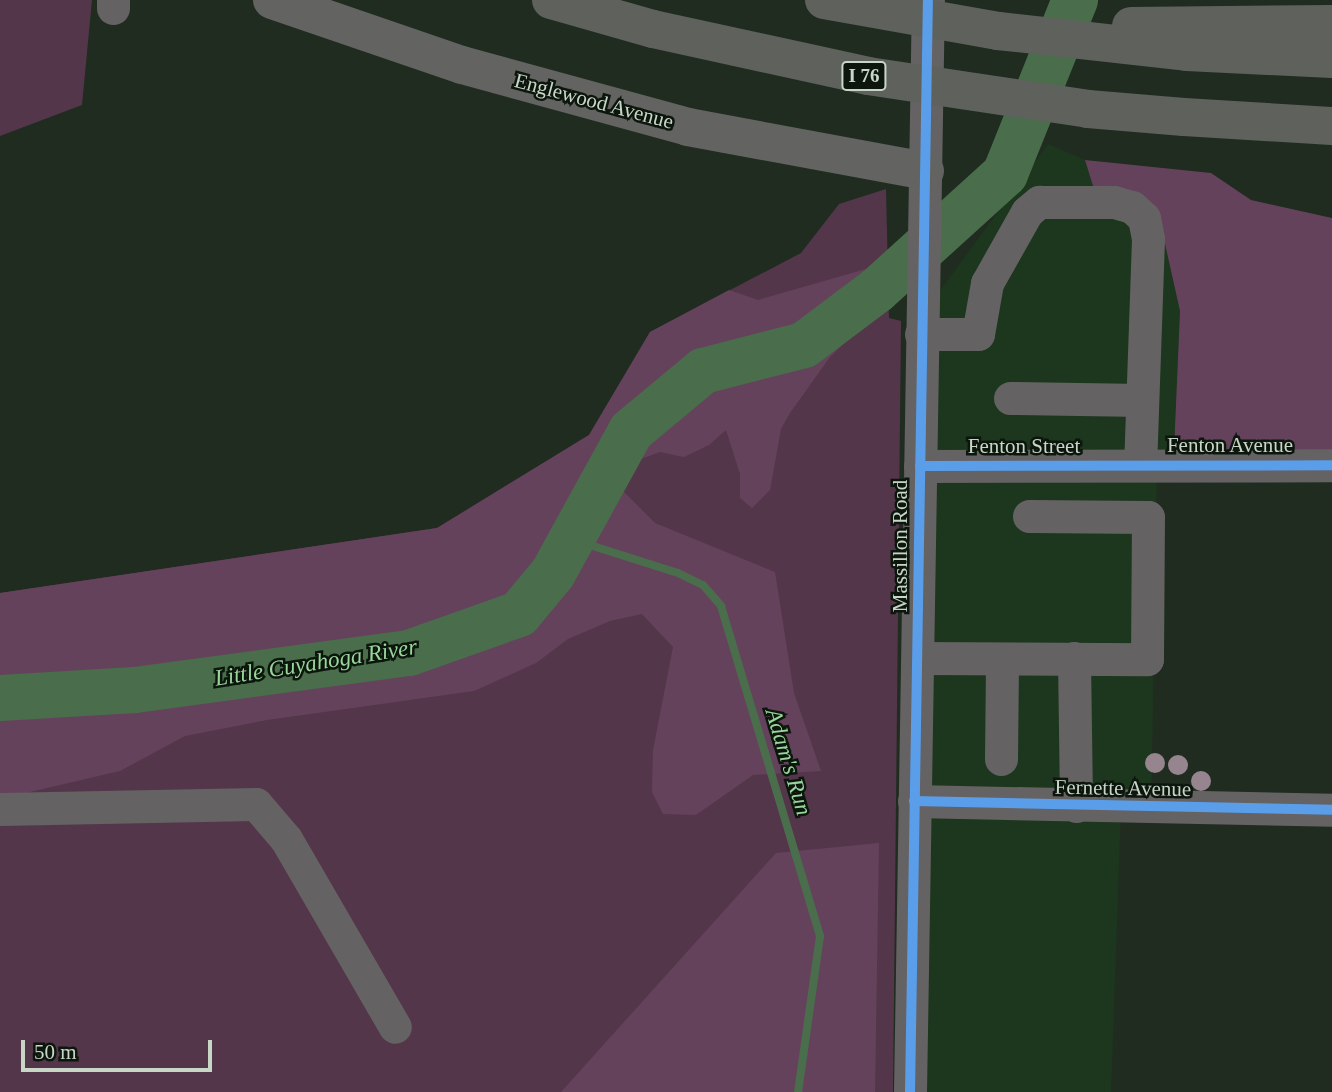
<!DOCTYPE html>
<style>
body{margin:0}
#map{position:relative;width:1332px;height:1092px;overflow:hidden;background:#202c20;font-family:Georgia,serif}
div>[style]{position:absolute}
.built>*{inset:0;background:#1d361e;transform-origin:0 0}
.green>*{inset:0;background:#53364a}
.forest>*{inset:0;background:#65425b}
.stream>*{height:8px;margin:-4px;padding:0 4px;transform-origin:4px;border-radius:4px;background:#4a6e4c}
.river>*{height:46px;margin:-23px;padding:0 23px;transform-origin:23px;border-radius:23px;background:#4a6e4c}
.minor>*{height:33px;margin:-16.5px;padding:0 16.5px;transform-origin:16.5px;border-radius:16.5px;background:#656263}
.major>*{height:38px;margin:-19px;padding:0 19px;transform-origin:19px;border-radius:19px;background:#636361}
.highway>*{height:38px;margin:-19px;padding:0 19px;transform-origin:19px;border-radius:19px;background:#5f615d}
.highway-bridge>*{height:38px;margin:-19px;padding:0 19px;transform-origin:19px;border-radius:19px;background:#5f615d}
.cycleway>*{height:10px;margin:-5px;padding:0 5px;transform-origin:5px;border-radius:5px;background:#5a9eea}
.trees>*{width:20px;height:20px;margin:-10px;border-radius:50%;background:#96848f}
span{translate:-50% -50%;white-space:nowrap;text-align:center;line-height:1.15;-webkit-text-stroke:5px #0c160d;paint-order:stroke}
.shield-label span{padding:2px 5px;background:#0c160d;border:2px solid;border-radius:5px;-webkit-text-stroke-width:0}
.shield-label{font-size:19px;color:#c8d6c8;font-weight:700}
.street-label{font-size:21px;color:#c8d6c8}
.water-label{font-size:23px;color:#99d69c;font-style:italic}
.scale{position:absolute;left:21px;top:1040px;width:191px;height:32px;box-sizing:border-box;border:4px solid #c8d6c8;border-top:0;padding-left:9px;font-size:21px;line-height:24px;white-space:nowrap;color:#c8d6c8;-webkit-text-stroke:5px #0c160d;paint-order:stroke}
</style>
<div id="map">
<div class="built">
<i style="clip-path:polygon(1048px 144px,1085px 160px,1095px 189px,1163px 235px,1180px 311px,1174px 450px,931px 456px,933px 300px)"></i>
<i style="left:926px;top:472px;width:231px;height:324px;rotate:1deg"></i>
<i style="left:918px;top:805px;width:203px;height:287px;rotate:2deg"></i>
</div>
<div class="green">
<i style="clip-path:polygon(0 0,92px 0,82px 105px,0 136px)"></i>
<i style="clip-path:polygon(886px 189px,889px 318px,901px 321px,893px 1092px,0 1092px,0 593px,437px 528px,589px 435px,650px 332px,801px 253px,839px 204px)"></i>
</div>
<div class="forest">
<i style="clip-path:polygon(1085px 160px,1211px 173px,1251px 200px,1332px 218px,1332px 452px,1174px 450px,1180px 311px,1163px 235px,1094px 189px)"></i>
<i style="clip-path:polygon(866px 269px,877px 311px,830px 357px,790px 413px,781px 429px,770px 490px,752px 508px,740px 498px,740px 474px,726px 430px,709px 445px,684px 457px,660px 452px,638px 460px,615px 483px,655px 523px,775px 572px,794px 693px,821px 771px,753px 775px,696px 815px,663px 814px,652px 792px,653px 750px,673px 647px,642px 614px,610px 621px,568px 639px,536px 663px,474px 691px,267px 720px,185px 736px,120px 771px,0 799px,0 593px,437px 528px,589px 435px,650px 332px,729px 290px,758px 300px)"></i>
<i style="clip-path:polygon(879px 843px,875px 1092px,561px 1092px,776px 853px)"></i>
</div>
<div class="stream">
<i style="left:574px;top:540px;width:109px;rotate:17.6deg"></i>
<i style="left:678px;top:573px;width:28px;rotate:26deg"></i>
<i style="left:703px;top:585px;width:28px;rotate:49deg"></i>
<i style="left:721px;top:606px;width:345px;rotate:73.3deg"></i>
<i style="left:820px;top:936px;width:158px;rotate:98deg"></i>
</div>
<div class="river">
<i style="left:0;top:698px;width:135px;rotate:-3.4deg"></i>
<i style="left:135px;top:690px;width:276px;rotate:-7.7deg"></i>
<i style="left:409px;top:653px;width:117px;rotate:-19.5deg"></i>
<i style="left:519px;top:614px;width:53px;rotate:-50.3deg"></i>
<i style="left:553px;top:573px;width:162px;rotate:-61.2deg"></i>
<i style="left:631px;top:431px;width:94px;rotate:-39.8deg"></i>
<i style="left:703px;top:371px;width:104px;rotate:-14.4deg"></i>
<i style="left:804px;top:345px;width:90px;rotate:-36.9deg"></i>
<i style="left:876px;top:291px;width:174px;rotate:-42.2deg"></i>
<i style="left:1005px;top:174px;width:188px;rotate:-68.1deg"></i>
</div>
<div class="minor">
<i style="left:113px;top:8px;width:8px;rotate:-90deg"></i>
<i style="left:921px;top:334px;width:57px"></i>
<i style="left:978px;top:334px;width:52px;rotate:-80deg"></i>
<i style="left:987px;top:283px;width:81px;rotate:-60.6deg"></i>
<i style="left:1027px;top:212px;width:16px;rotate:-40deg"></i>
<i style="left:1039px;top:202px;width:75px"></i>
<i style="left:1114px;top:202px;width:19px;rotate:16deg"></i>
<i style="left:1132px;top:207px;width:16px;rotate:43deg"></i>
<i style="left:1144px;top:218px;width:21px;rotate:79deg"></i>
<i style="left:1148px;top:239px;width:225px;rotate:92deg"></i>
<i style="left:1010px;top:398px;width:132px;rotate:0.9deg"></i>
<i style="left:920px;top:466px;width:412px;rotate:-0.1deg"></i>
<i style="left:918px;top:658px;width:229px;rotate:0.3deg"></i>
<i style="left:1147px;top:659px;width:142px;rotate:-89.6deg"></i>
<i style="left:1148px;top:517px;width:119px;rotate:-179.5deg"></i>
<i style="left:1074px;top:658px;width:148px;rotate:89.2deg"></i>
<i style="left:1001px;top:759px;width:100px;rotate:-89.4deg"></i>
<i style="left:914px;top:801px;width:418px;rotate:1.2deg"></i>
<i style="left:0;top:809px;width:256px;rotate:-1.1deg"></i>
<i style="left:256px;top:804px;width:46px;rotate:49.4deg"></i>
<i style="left:286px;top:839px;width:217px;rotate:59.9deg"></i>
<i style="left:910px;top:1092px;width:1092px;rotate:-89.06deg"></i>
</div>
<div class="major">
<i style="left:272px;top:0;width:201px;rotate:18.9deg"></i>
<i style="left:462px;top:65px;width:234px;rotate:15.3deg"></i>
<i style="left:688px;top:127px;width:241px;rotate:10.5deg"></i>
</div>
<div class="highway">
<i style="left:1131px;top:26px;width:201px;rotate:-0.6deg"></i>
<i style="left:998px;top:31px;width:190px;rotate:6.3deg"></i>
<i style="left:1187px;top:52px;width:145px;rotate:2.8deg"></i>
<i style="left:1184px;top:117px;width:148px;rotate:3.5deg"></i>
</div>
<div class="highway-bridge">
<i style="left:551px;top:0;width:106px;rotate:15.9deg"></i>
<i style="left:653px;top:29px;width:220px;rotate:12.3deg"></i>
<i style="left:868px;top:76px;width:222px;rotate:8.5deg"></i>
<i style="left:1088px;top:109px;width:96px;rotate:4.8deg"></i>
<i style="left:824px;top:0;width:177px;rotate:10.1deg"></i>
</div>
<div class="cycleway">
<i style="left:920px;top:466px;width:412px;rotate:-0.1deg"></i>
<i style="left:914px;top:801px;width:418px;rotate:1.2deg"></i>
<i style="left:910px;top:1092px;width:1092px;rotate:-89.06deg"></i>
</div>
<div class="trees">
<i style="left:1155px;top:763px"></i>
<i style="left:1178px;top:765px"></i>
<i style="left:1201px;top:781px"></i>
</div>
<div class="shield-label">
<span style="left:864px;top:76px">I 76</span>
</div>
<div class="street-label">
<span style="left:594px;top:101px;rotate:15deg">Englewood Avenue</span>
<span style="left:1230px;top:445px">Fenton Avenue</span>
<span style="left:1024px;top:446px">Fenton Street</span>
<span style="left:900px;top:546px;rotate:-90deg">Massillon Road</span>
<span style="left:1123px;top:788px;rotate:1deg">Fernette Avenue</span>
</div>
<div class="water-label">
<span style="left:316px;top:663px;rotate:-9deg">Little Cuyahoga River</span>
<span style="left:788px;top:762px;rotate:73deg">Adam's Run</span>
</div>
<div class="scale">50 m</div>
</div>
